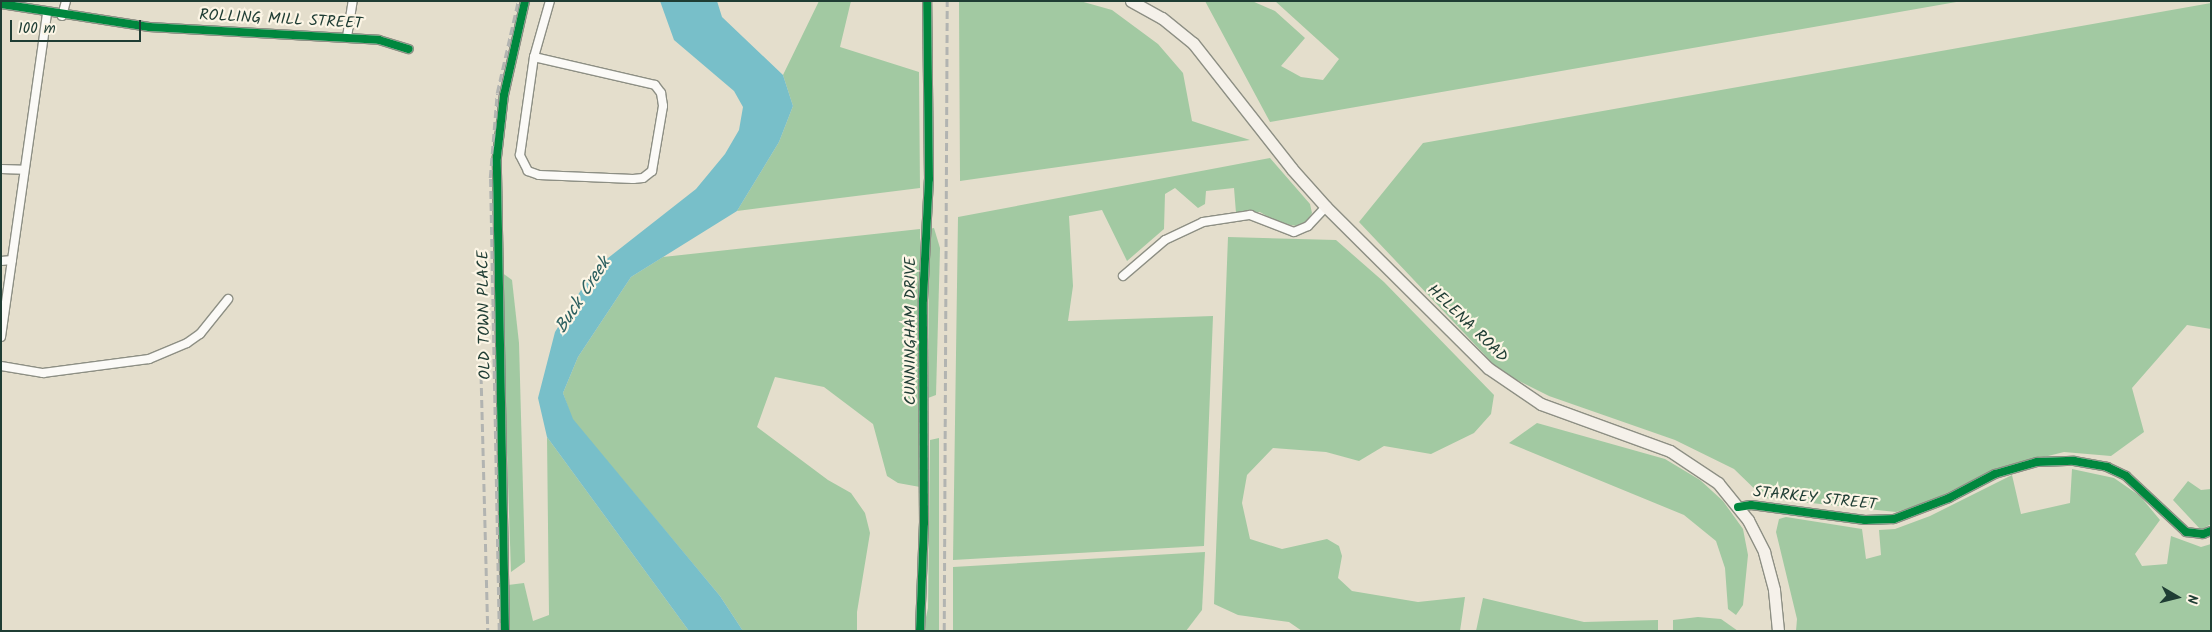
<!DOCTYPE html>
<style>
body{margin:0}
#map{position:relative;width:2212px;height:632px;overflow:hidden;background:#e4decc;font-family:Kalam,sans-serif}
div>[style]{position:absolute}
.forest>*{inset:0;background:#a2c9a2}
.water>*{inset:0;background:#78bfc9}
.roads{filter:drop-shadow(1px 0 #8d8f84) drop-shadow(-1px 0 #8d8f84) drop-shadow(0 1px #8d8f84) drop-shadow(0 -1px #8d8f84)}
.street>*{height:8px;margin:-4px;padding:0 4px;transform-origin:4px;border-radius:4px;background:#fbfaf7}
.secondary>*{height:11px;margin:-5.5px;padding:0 5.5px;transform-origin:5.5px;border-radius:5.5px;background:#f5f1ea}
.rail>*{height:2.5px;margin-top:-1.25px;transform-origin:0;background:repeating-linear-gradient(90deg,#b2b4b1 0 8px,transparent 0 12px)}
.cycleway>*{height:8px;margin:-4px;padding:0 4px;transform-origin:4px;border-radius:4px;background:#00873e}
span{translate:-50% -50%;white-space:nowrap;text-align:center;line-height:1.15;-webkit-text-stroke:4.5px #fcf5e5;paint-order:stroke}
.street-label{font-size:16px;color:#1f3d34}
.water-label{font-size:18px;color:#2c6060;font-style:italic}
.frame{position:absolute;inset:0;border:2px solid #1f3d34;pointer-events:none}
.north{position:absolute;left:2152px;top:572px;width:50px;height:50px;-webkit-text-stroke:4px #fcf5e5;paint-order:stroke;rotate:98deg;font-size:14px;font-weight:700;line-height:20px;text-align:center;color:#1f3d34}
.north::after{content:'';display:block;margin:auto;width:18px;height:22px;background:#1f3d34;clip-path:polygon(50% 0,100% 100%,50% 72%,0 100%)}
.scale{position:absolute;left:10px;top:20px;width:131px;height:22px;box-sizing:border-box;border:2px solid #1f3d34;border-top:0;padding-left:6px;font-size:15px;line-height:18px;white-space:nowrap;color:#1f3d34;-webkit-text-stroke:4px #fcf5e5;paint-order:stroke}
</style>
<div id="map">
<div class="forest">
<i style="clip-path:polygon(819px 1px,851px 1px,840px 47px,919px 72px,920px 188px,737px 211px,779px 142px,793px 106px,783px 75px)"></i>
<i style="clip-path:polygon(959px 1px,1080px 1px,1112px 10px,1158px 44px,1183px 73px,1192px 121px,1250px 140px,960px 181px)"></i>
<i style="clip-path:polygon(1205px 1px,1252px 1px,1275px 11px,1305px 38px,1281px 66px,1301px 77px,1323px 80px,1339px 59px,1275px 1px,1962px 1px,1270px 122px)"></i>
<i style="clip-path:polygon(2211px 3px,2211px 329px,2187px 325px,2132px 388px,2144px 432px,2111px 456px,2064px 452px,1995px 469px,1929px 502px,1896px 512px,1764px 498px,1734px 469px,1675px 440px,1549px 396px,1501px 372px,1359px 222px,1423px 143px)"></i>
<i style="clip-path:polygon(1270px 158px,1310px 204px,1312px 213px,1303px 227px,1278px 223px,1260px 212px,1236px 213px,1234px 188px,1206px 191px,1205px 204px,1198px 208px,1175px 188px,1165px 194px,1164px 229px,1127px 261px,1102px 210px,1069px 216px,1073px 286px,1068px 321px,1213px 316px,1204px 546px,953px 560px,958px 217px)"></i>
<i style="clip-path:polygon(934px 228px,940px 248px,936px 395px,928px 398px,929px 229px)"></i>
<i style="clip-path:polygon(920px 229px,920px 487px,898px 483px,887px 476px,873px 424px,824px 387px,775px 377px,757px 427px,828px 480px,851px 493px,865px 513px,870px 533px,857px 612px,857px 631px,743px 631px,720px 596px,572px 419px,563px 393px,578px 357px,631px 277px,663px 257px)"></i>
<i style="clip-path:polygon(1228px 237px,1336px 240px,1384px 282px,1494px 395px,1491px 414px,1474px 433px,1431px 454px,1384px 446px,1359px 461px,1326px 452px,1273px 448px,1247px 475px,1242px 503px,1250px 539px,1282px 549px,1327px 539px,1339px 546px,1342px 556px,1338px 578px,1352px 591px,1418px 602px,1465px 597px,1460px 631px,1302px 631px,1289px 622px,1238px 615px,1214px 604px)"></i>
<i style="clip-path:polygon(501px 272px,512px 280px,519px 343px,525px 562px,511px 572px)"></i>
<i style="clip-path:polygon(1537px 423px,1665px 459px,1700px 480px,1723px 501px,1743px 529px,1748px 555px,1743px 605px,1736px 615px,1728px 609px,1725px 568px,1716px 541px,1684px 515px,1509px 443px)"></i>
<i style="clip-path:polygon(547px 437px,689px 631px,510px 631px,508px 585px,524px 583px,533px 621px,549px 615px)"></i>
<i style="clip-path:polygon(939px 438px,939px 631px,923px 631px,928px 608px,930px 440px)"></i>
<i style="clip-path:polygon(2072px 469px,2114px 478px,2140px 496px,2160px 520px,2135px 554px,2142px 566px,2167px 564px,2171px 536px,2201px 547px,2211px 544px,2211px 631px,1796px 631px,1797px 619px,1776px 532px,1779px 519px,1786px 517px,1862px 529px,1866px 559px,1881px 555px,1879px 530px,1895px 529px,1930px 516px,2012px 475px,2021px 514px,2070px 503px)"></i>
<i style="clip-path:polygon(2188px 481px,2201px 490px,2211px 489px,2211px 524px,2201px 530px,2173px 500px)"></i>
<i style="clip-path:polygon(1205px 552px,1202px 610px,1186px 631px,953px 631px,953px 567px)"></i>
<i style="clip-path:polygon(1483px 598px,1584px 622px,1658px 620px,1658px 631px,1476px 631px)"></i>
<i style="clip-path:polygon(1698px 617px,1721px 619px,1738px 631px,1673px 631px,1673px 620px)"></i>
</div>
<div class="water">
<i style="clip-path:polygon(660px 1px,717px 1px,722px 17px,783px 75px,793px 106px,779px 142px,737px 211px,631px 277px,578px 357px,563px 393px,573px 419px,720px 596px,743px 631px,689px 631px,547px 437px,538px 398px,555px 332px,594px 269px,696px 189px,725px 154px,739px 130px,743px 107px,734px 91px,674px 40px)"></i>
</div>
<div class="roads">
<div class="street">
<i style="left:1px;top:4px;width:150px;rotate:8.8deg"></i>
<i style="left:149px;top:27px;width:230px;rotate:3.2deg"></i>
<i style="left:379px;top:40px;width:31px;rotate:17deg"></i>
<i style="left:62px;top:16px;width:16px;rotate:-75deg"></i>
<i style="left:347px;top:37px;width:36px;rotate:-81deg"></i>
<i style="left:534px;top:57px;width:124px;rotate:13deg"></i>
<i style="left:655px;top:85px;width:10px;rotate:53deg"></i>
<i style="left:661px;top:93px;width:13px;rotate:81deg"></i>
<i style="left:663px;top:106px;width:66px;rotate:99.6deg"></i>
<i style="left:652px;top:171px;width:11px;rotate:142deg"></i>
<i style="left:643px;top:178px;width:10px;rotate:174deg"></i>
<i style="left:633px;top:179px;width:94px;rotate:-177.6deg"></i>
<i style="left:539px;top:175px;width:12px;rotate:-160deg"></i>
<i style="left:528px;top:171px;width:18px;rotate:-117deg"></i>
<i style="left:520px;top:155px;width:99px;rotate:-81.9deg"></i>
<i style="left:534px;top:57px;width:58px;rotate:-74.1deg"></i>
<i style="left:1px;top:169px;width:23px;rotate:2deg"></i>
<i style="left:1px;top:261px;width:11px;rotate:-5deg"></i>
<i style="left:1123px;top:276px;width:55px;rotate:-40.6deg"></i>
<i style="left:1165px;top:240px;width:42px;rotate:-25.3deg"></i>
<i style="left:1203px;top:222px;width:48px;rotate:-8.5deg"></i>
<i style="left:1250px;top:215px;width:47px;rotate:21.1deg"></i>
<i style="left:1294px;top:232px;width:15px;rotate:-23deg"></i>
<i style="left:1308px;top:226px;width:26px;rotate:-47deg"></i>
<i style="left:1px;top:337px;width:326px;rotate:-81.9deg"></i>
<i style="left:1px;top:366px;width:43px;rotate:9.5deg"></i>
<i style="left:43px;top:373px;width:107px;rotate:-7.5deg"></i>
<i style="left:149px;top:359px;width:41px;rotate:-22.8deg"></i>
<i style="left:187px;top:343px;width:16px;rotate:-35deg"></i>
<i style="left:200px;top:334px;width:45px;rotate:-51.3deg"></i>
<i style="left:1738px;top:507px;width:13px;rotate:-9deg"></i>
<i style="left:1751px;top:505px;width:115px;rotate:7.5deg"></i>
<i style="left:1865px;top:520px;width:29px;rotate:-2deg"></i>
<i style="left:1894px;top:519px;width:59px;rotate:-20.9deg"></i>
<i style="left:1949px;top:498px;width:52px;rotate:-27.6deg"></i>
<i style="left:1995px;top:474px;width:44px;rotate:-15.9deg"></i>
<i style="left:2037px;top:462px;width:37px;rotate:-2deg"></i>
<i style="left:2074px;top:461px;width:34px;rotate:10deg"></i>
<i style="left:2107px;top:467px;width:21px;rotate:25deg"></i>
<i style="left:2126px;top:476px;width:82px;rotate:43deg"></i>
<i style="left:2186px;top:532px;width:17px;rotate:7deg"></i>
<i style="left:2203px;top:534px;width:9px;rotate:-21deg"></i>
<i style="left:505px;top:631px;width:474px;rotate:-91deg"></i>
<i style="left:497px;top:157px;width:62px;rotate:-83.6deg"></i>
<i style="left:504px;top:95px;width:96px;rotate:-77.4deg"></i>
<i style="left:920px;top:631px;width:108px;rotate:-87.9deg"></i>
<i style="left:924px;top:523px;width:223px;rotate:-90.3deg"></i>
<i style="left:923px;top:300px;width:121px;rotate:-87.2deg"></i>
<i style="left:929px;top:179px;width:178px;rotate:-90.6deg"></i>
</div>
<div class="secondary">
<i style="left:1131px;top:1px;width:35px;rotate:29deg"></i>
<i style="left:1162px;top:18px;width:40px;rotate:39deg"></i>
<i style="left:1193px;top:43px;width:160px;rotate:51.8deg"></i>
<i style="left:1292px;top:169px;width:51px;rotate:48.2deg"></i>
<i style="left:1326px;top:207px;width:228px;rotate:44.8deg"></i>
<i style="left:1488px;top:368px;width:64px;rotate:34.2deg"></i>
<i style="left:1541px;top:404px;width:137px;rotate:20deg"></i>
<i style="left:1670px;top:451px;width:58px;rotate:33.7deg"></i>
<i style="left:1718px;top:483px;width:48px;rotate:51deg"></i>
<i style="left:1748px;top:520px;width:36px;rotate:63deg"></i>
<i style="left:1764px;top:552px;width:39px;rotate:75deg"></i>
<i style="left:1774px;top:590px;width:41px;rotate:84.4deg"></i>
</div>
</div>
<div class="rail">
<i style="left:481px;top:364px;width:267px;rotate:88.5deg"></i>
<i style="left:499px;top:631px;width:453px;rotate:-91.1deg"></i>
<i style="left:490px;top:178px;width:85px;rotate:-85.3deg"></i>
<i style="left:497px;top:93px;width:94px;rotate:-77.1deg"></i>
<i style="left:944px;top:631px;width:630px;rotate:-89.73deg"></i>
</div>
<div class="cycleway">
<i style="left:1px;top:4px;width:150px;rotate:8.8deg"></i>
<i style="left:149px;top:27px;width:230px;rotate:3.2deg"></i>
<i style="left:379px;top:40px;width:31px;rotate:17deg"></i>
<i style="left:1738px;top:507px;width:13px;rotate:-9deg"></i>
<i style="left:1751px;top:505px;width:115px;rotate:7.5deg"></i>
<i style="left:1865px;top:520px;width:29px;rotate:-2deg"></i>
<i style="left:1894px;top:519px;width:59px;rotate:-20.9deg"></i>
<i style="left:1949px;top:498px;width:52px;rotate:-27.6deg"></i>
<i style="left:1995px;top:474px;width:44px;rotate:-15.9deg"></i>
<i style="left:2037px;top:462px;width:37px;rotate:-2deg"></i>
<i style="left:2074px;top:461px;width:34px;rotate:10deg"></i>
<i style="left:2107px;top:467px;width:21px;rotate:25deg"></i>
<i style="left:2126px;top:476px;width:82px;rotate:43deg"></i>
<i style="left:2186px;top:532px;width:17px;rotate:7deg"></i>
<i style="left:2203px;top:534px;width:9px;rotate:-21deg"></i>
<i style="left:505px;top:631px;width:474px;rotate:-91deg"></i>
<i style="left:497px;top:157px;width:62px;rotate:-83.6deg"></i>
<i style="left:504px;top:95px;width:96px;rotate:-77.4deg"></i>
<i style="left:920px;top:631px;width:108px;rotate:-87.9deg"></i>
<i style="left:924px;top:523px;width:223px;rotate:-90.3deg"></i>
<i style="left:923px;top:300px;width:121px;rotate:-87.2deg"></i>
<i style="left:929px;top:179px;width:178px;rotate:-90.6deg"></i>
</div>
<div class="street-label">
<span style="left:281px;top:20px;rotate:3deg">ROLLING MILL STREET</span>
<span style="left:485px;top:315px;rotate:-91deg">OLD TOWN PLACE</span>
<span style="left:1467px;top:324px;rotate:44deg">HELENA ROAD</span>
<span style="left:911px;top:331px;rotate:-90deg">CUNNINGHAM DRIVE</span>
<span style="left:1815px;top:499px;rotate:6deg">STARKEY STREET</span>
</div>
<div class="water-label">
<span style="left:584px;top:296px;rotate:-57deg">Buck Creek</span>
</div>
<div class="frame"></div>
<div class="north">N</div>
<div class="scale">100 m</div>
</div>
